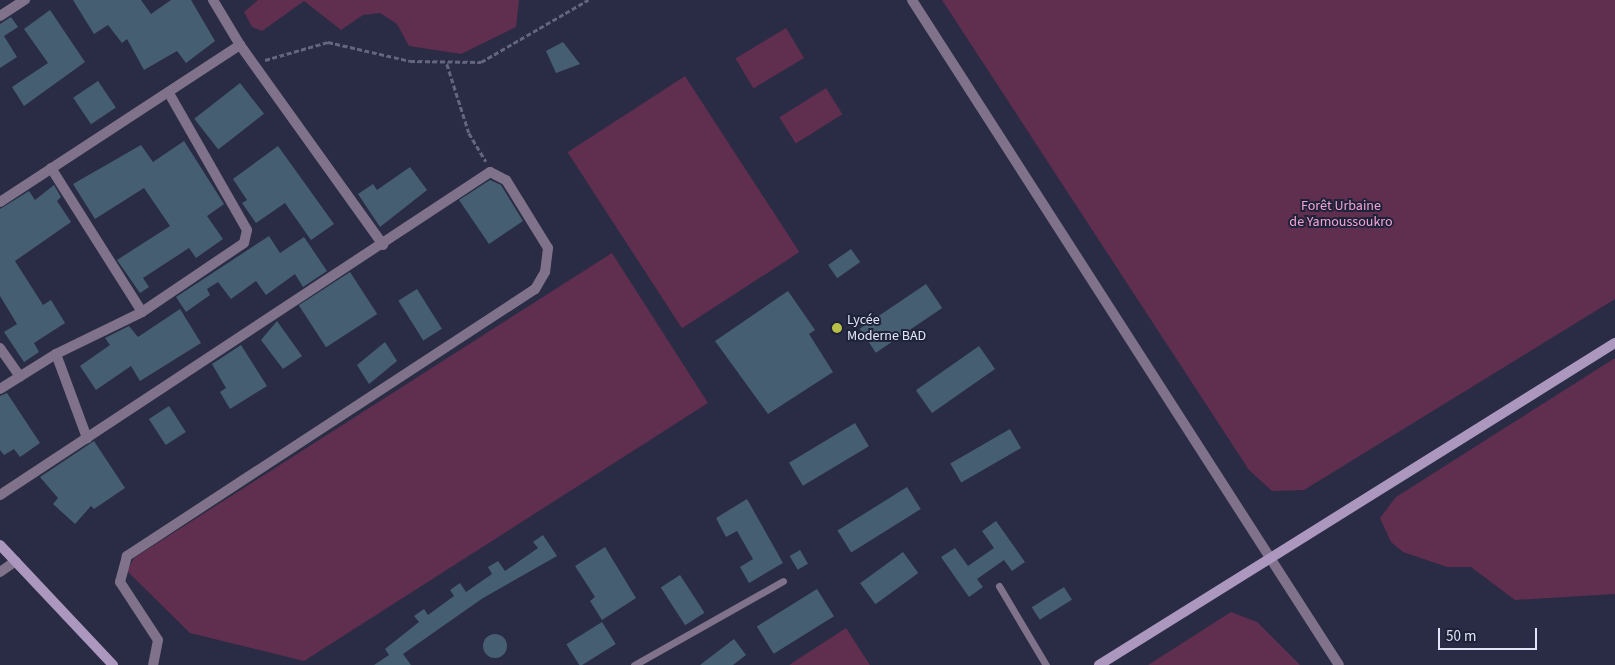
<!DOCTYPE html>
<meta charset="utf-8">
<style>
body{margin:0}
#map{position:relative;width:1615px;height:665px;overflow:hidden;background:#292c44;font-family:"Source Sans 3",sans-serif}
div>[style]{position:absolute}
.green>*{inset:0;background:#602e4e;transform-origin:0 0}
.building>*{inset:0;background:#465e72;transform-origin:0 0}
.round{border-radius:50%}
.path>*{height:2.5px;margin-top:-1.25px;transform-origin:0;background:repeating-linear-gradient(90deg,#63667c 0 5px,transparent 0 7.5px)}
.lane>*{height:7px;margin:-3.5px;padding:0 3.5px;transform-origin:3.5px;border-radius:3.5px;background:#7f728a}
.street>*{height:10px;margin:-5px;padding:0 5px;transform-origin:5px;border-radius:5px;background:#7f728a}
.secondary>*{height:10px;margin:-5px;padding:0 5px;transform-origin:5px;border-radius:5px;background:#ac97be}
.dots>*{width:14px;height:14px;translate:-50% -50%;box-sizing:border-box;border:2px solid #1f233a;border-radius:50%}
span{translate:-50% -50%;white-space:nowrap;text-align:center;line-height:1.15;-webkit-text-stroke:4px #1f233a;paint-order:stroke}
.park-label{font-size:14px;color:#f5a1d4}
.poi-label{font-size:14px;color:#e2e6f6}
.left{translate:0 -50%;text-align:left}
.scale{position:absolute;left:1438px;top:628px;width:99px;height:22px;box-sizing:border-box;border:2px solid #e2e6f6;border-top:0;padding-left:6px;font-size:15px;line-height:18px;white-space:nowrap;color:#e2e6f6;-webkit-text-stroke:4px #1f233a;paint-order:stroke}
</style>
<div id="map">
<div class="green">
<i style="clip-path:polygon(258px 0,519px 0,516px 27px,461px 54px,409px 46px,397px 24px,380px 13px,363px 15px,341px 30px,304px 1px,262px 31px,252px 27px,244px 12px)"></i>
<i style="clip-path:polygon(942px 0,1615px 0,1615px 299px,1304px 490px,1272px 491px,1249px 470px)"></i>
<i style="left:786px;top:28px;width:35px;height:59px;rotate:59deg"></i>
<i style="left:685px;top:76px;width:210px;height:140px;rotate:57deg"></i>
<i style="left:826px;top:88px;width:31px;height:55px;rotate:58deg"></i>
<i style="clip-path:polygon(612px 253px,708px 403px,304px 661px,190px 633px,127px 571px,134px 558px)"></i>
<i style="clip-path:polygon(1615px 358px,1615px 594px,1515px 600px,1471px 567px,1447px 567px,1403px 552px,1391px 542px,1380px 518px,1396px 497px)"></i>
<i style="clip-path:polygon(1231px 612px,1257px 622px,1300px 665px,1148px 665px)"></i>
<i style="clip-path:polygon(846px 628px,870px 665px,789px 665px)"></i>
</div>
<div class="building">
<i style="clip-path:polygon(73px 0,141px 0,151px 14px,171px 0,191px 0,215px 41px,186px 63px,177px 51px,144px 70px,127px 39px,122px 43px,108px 25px,94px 34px)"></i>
<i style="clip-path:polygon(50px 10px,85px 62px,24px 106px,12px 87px,48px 63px,24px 29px)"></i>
<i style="clip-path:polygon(11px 17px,18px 27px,4px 36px,17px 57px,0 68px,0 24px)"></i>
<i style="clip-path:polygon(563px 42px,580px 64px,556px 73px,546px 51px)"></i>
<i style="left:98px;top:81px;width:32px;height:30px;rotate:56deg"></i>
<i style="left:240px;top:83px;width:39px;height:58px;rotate:52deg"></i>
<i style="clip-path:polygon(184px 141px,224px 204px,207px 216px,223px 239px,196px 258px,189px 248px,143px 278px,149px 287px,140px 293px,117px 260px,170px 226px,144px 188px,95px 219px,73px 184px,141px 145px,153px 162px)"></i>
<i style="clip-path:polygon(278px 146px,334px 224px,311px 240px,285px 203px,256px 223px,242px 203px,247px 200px,233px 179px)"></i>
<i style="clip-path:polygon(410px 167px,427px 190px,380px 227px,358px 194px,373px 184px,377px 190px)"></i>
<i style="clip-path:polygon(490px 180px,501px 185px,523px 221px,489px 244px,459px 200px)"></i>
<i style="clip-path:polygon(54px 185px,61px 197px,57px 201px,71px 222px,15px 261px,43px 305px,51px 300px,65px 323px,34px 343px,39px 352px,24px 362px,4px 332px,17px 324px,0 296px,0 209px,29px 191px,35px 200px)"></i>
<i style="clip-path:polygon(269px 236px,280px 253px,304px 237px,327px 271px,303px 287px,295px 274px,266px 295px,256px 281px,231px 299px,218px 282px,207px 289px,210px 295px,186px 312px,176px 297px)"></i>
<i style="left:851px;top:249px;width:16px;height:28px;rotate:55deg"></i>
<i style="left:350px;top:272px;width:50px;height:61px;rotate:57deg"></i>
<i style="left:926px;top:284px;width:29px;height:80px;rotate:56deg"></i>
<i style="left:417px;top:289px;width:47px;height:22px;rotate:58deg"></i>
<i style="clip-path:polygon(788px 291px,815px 330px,809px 334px,833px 372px,768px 414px,715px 341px)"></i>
<i style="clip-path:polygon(180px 309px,201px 343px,140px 381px,131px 366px,96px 390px,80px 366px,110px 345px,105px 338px,129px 326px,138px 337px)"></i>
<i style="clip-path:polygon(277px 321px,302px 356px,283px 369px,261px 340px)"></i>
<i style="clip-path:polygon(385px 342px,397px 361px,369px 384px,357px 365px)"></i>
<i style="clip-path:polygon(241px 345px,267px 386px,230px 409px,220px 392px,226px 388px,212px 364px)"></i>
<i style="left:979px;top:346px;width:28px;height:77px;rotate:55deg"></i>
<i style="clip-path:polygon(7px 393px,40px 443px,20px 457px,14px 449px,4px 455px,0 450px,0 396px)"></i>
<i style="left:169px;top:406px;width:31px;height:24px;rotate:57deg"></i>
<i style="left:855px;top:423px;width:27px;height:77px;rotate:59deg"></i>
<i style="left:1010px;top:429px;width:22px;height:69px;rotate:60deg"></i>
<i style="clip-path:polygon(94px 441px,125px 488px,94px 509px,91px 506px,75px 524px,53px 504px,58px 498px,40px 477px)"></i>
<i style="left:907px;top:487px;width:26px;height:82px;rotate:58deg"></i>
<i style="clip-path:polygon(747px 499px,783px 563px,749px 583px,740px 567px,753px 559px,737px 531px,726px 537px,716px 518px)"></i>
<i style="clip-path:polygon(996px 521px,1025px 562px,1012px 571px,1004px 560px,977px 579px,983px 587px,969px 597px,941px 557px,955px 548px,968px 566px,994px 548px,982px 531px)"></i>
<i style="clip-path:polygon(543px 535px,557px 556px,483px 598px,403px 654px,411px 665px,374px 665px,389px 655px,385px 649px,419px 622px,414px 616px,424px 609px,428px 615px,454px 596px,450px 590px,460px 583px,466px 592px,492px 574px,488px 567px,498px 561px,505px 571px,538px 548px,533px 542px)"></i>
<i style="clip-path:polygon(605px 547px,636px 598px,602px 620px,590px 601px,595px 597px,575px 566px)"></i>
<i style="left:800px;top:550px;width:16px;height:12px;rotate:60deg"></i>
<i style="left:903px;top:552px;width:26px;height:53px;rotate:54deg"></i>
<i style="left:680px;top:575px;width:45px;height:23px;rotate:57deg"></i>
<i style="left:1064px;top:587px;width:15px;height:38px;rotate:58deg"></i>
<i style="left:817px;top:589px;width:32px;height:71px;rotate:58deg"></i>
<i style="left:602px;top:622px;width:26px;height:42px;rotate:58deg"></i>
<i class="round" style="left:483px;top:634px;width:24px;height:24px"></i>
<i style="clip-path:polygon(734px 639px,746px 655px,733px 665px,700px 665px)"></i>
</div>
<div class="path">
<i style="left:265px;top:60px;width:66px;rotate:-15.9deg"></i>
<i style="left:328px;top:42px;width:84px;rotate:13deg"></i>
<i style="left:410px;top:61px;width:71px;rotate:0.8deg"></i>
<i style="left:481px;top:62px;width:124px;rotate:-30.1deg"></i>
<i style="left:447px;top:64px;width:72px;rotate:72.3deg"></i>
<i style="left:469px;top:133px;width:33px;rotate:59deg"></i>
</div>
<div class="lane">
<i style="left:999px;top:586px;width:92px;rotate:59.3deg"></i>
<i style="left:634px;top:665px;width:171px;rotate:-29.4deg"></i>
</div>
<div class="street">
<i style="left:213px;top:0;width:52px;rotate:59deg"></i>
<i style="left:240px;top:45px;width:246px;rotate:54.4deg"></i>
<i style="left:912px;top:0;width:790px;rotate:57.3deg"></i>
<i style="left:0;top:16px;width:30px;rotate:-33deg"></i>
<i style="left:51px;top:168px;width:170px;rotate:57.7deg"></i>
<i style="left:0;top:202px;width:287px;rotate:-33.2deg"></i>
<i style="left:0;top:348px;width:35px;rotate:55deg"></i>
<i style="left:56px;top:354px;width:90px;rotate:69.7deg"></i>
<i style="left:0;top:389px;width:66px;rotate:-32deg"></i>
<i style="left:56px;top:354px;width:96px;rotate:-26deg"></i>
<i style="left:142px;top:312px;width:123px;rotate:-34.1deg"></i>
<i style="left:244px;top:243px;width:13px;rotate:-77deg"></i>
<i style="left:247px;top:230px;width:158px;rotate:-119.7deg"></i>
<i style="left:0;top:495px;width:587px;rotate:-33.39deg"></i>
<i style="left:490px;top:172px;width:18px;rotate:27deg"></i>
<i style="left:506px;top:180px;width:80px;rotate:58.3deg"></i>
<i style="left:548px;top:248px;width:24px;rotate:97deg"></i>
<i style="left:545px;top:272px;width:20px;rotate:120deg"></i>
<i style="left:535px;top:289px;width:488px;rotate:146.8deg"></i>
<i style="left:127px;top:556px;width:27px;rotate:105deg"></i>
<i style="left:120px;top:582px;width:69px;rotate:56.8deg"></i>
<i style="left:158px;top:640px;width:25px;rotate:101deg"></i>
<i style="left:0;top:572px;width:19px;rotate:-35deg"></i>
</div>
<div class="secondary">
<i style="left:0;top:545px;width:165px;rotate:46.7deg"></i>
<i style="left:1099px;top:665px;width:608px;rotate:-31.97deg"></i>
</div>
<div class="dots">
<i style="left:837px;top:328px;background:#bac046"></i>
</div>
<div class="park-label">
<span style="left:1341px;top:214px">Forêt Urbaine<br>de Yamoussoukro</span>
</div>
<div class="poi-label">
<span class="left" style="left:847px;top:328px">Lycée<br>Moderne BAD</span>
</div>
<div class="scale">50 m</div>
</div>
